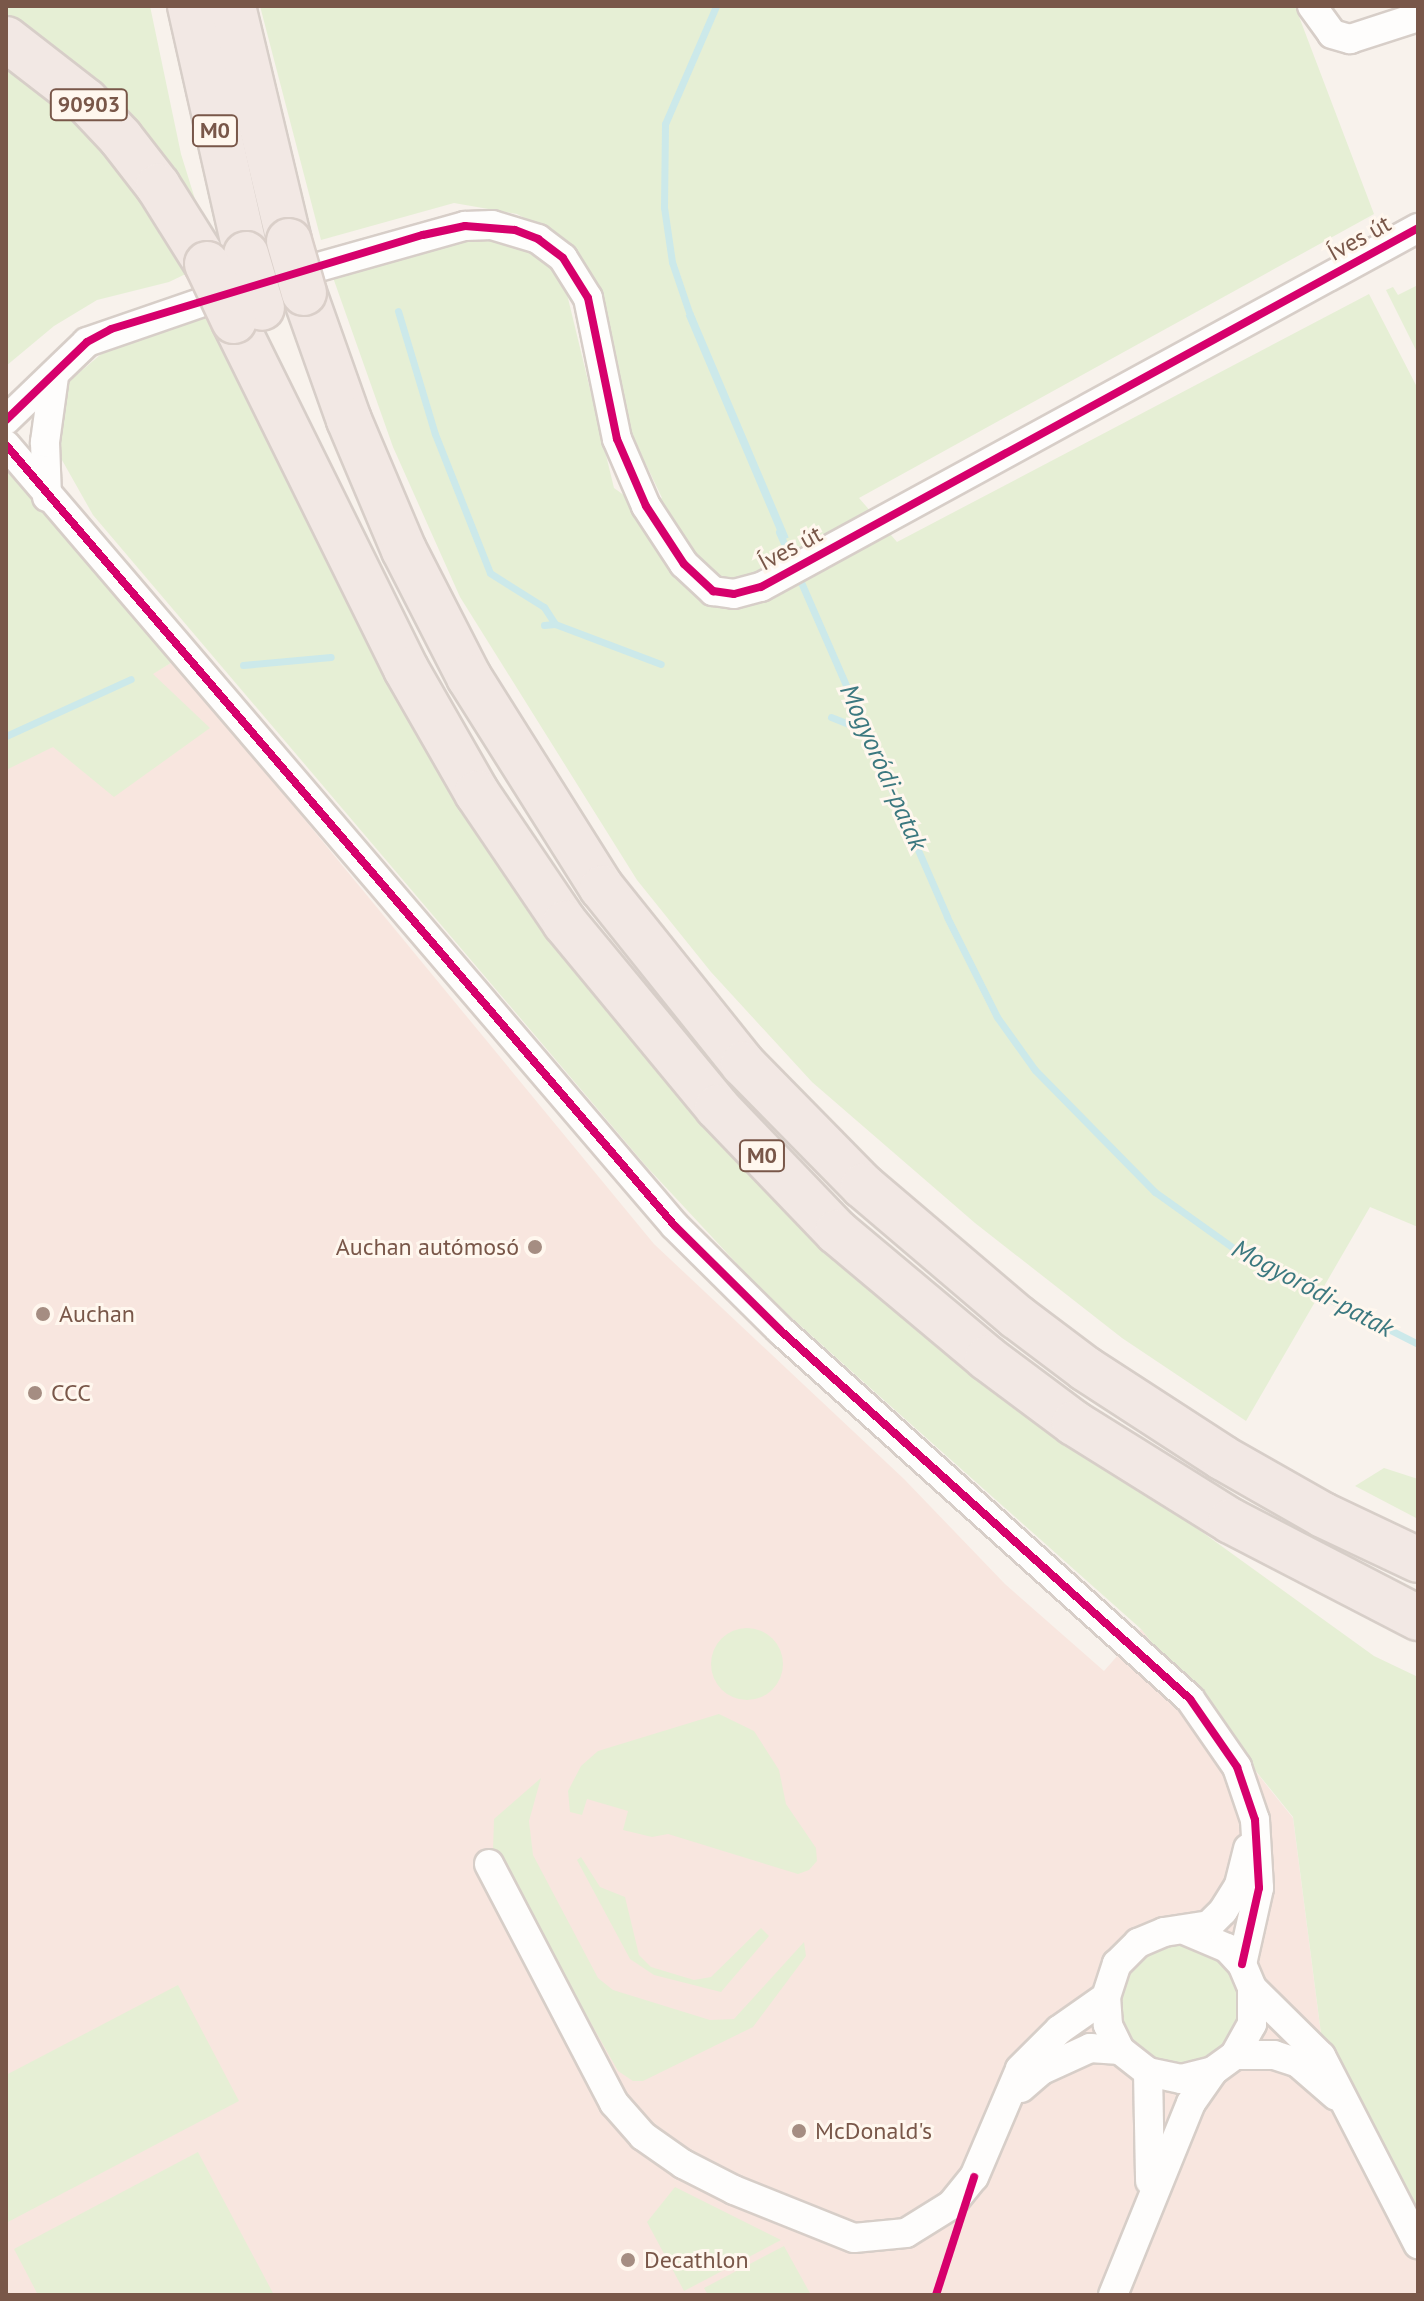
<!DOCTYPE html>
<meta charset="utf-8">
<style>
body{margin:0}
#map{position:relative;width:1424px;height:2301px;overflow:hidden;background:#f8f2ec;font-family:"PT Sans",sans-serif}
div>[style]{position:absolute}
.commercial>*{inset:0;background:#f8e6df}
.green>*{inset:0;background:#e6efd5}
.round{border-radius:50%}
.water>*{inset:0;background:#cce9ea;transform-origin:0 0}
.stream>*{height:7px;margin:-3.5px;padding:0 3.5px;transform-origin:3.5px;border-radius:3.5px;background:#cce9ea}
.roads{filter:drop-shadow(2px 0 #d7cec8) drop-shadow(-2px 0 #d7cec8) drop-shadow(0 2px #d7cec8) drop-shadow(0 -2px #d7cec8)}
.street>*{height:28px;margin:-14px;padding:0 14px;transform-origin:14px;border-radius:14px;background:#fefdfc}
.highway>*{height:44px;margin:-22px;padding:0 22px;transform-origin:22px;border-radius:22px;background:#f2e8e4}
.bridges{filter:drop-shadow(2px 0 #dacfc9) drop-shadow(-2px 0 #dacfc9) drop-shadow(0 2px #dacfc9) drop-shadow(0 -2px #dacfc9)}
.highway-bridge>*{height:44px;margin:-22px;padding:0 22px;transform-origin:22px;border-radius:22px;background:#f2e8e4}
.cycleway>*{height:8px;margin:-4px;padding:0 4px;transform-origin:4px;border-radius:4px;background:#d6006c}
.dots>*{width:22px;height:22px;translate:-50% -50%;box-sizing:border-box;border:4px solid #fff7ee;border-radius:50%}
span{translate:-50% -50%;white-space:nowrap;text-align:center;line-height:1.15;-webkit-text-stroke:6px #fff7ee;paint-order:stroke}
.shield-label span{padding:2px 6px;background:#fff7ee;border:2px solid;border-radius:6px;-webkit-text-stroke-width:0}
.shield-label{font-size:22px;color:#795749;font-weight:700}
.street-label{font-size:24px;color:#795749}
.poi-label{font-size:24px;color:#795749}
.right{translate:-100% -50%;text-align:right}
.left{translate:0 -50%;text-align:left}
.water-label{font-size:26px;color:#3b787f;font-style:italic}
.frame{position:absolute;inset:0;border:8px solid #795749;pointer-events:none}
</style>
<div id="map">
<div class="commercial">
<i style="clip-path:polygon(174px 661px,654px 1244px,904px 1479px,1005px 1584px,1104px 1671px,1141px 1629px,1293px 1818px,1331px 2111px,1418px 2220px,1418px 2295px,6px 2295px,6px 744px,116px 695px)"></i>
</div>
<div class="green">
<i style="clip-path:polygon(6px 6px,150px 6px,181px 154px,199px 212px,6px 22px)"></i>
<i style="clip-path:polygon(260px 6px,1295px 6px,1374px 214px,859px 498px,897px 542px,1369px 294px,1418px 389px,1418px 1227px,1370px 1207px,1246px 1421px,1122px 1338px,975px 1223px,812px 1082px,711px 972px,637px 880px,460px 597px,393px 447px,330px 269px,425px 239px,512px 234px,552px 264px,566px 290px,614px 488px,632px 501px,662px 498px,632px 435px,600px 299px,547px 230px,517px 214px,454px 203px,321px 240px)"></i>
<i style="clip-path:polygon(6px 50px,80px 107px,196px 269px,169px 282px,97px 300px,54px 326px,6px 366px)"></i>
<i style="clip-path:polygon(1418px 285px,1417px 329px,1418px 354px,1386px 290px,1393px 287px,1398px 295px)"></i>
<i style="clip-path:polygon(214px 308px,550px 938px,645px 1055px,768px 1192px,1141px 1488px,1374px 1656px,1418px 1677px,1418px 2220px,1331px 2111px,1293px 1817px,1141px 1629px,767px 1296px,646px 1166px,93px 515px,58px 453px,56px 419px,66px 384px,100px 355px,137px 334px)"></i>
<i style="clip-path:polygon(6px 470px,174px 661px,153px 674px,210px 728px,114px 797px,53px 747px,6px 770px)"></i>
<i style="clip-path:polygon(1384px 1468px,1418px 1479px,1418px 1519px,1355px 1486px)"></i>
<i class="round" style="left:711px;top:1628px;width:72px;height:72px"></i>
<i style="clip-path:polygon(719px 1714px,754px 1731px,779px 1770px,786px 1804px,816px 1848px,817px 1861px,809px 1870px,798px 1874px,668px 1834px,652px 1837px,623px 1830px,628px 1811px,587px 1799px,582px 1815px,570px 1812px,568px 1791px,581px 1766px,598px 1751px)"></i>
<i style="clip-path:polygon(541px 1778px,529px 1821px,533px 1855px,598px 1978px,613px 1990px,710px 2020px,734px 2019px,804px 1942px,806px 1956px,753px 2027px,643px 2081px,633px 2081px,618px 2071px,493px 1850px,494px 1819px)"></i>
<i style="clip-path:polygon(581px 1857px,600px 1887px,625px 1897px,639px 1955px,651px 1967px,694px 1980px,711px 1977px,761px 1928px,769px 1936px,721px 1992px,654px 1975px,630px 1959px,577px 1860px)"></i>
<i class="round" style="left:1119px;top:1943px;width:122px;height:122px"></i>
<i style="clip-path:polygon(178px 1985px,239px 2101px,6px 2223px,6px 2075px)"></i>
<i style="clip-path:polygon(198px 2152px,274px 2295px,38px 2295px,14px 2249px)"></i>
<i style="clip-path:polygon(675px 2187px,781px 2240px,684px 2291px,647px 2222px)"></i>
<i style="clip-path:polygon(784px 2246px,811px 2295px,708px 2295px,704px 2288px)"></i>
</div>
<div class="water">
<i style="left:693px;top:312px;width:245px;height:8px;rotate:67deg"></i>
</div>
<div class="stream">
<i style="left:398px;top:311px;width:128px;rotate:73.3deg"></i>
<i style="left:435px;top:434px;width:149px;rotate:68.4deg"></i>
<i style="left:490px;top:573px;width:64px;rotate:32.2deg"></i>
<i style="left:544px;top:607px;width:20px;rotate:57deg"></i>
<i style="left:692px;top:321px;width:62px;rotate:-108.7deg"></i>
<i style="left:672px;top:262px;width:56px;rotate:-98.3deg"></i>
<i style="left:664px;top:207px;width:83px;rotate:-89.3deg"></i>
<i style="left:665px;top:124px;width:129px;rotate:-66.6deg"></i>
<i style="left:779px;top:532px;width:32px;rotate:66deg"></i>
<i style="left:797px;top:573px;width:375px;rotate:66.4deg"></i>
<i style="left:947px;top:917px;width:112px;rotate:63.4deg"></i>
<i style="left:997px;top:1017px;width:65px;rotate:54.4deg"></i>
<i style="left:1035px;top:1070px;width:171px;rotate:45.5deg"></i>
<i style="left:1155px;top:1192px;width:112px;rotate:35.5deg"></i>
<i style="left:1246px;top:1257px;width:193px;rotate:26.8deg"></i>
<i style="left:544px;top:625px;width:11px;rotate:-5deg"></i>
<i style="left:555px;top:624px;width:113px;rotate:20.7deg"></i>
<i style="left:243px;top:665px;width:88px;rotate:-5.2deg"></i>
<i style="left:831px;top:717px;width:37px;rotate:22deg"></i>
<i style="left:6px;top:736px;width:137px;rotate:-24.5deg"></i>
</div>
<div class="roads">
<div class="street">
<i style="left:1312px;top:6px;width:34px;rotate:54deg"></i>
<i style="left:1332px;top:34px;width:19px;rotate:16deg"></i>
<i style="left:1350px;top:39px;width:71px;rotate:-17.9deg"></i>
<i style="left:283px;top:277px;width:189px;rotate:-15.7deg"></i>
<i style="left:465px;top:226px;width:27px;rotate:-2deg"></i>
<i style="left:492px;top:225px;width:48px;rotate:16.9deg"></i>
<i style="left:538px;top:239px;width:31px;rotate:37deg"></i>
<i style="left:563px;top:258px;width:47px;rotate:58deg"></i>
<i style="left:588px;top:298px;width:144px;rotate:78.4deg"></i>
<i style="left:617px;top:439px;width:73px;rotate:66.6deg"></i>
<i style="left:646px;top:506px;width:69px;rotate:56.8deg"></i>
<i style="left:684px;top:564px;width:40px;rotate:43deg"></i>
<i style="left:713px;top:591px;width:21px;rotate:8deg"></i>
<i style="left:734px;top:594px;width:28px;rotate:-15deg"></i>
<i style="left:761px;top:587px;width:749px;rotate:-28.65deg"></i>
<i style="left:6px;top:420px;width:112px;rotate:-43.9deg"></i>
<i style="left:87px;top:342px;width:157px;rotate:-19deg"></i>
<i style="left:6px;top:445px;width:1028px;rotate:49.42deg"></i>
<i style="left:675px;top:1226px;width:148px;rotate:44.7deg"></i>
<i style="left:780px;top:1330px;width:552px;rotate:41.99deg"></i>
<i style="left:1190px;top:1699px;width:83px;rotate:55.3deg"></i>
<i style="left:1237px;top:1767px;width:56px;rotate:71.2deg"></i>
<i style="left:1255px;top:1820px;width:68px;rotate:86.6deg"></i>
<i style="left:1259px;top:1888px;width:78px;rotate:102.6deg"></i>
<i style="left:47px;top:497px;width:55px;rotate:-92.1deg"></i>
<i style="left:45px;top:442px;width:67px;rotate:-82.2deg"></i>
<i style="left:489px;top:1864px;width:270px;rotate:62.4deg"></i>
<i style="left:614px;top:2103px;width:44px;rotate:48.7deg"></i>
<i style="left:643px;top:2136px;width:49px;rotate:35deg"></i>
<i style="left:683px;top:2164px;width:57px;rotate:27deg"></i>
<i style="left:734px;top:2190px;width:129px;rotate:21.8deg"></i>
<i style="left:854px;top:2238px;width:52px;rotate:-5.5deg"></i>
<i style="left:906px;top:2233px;width:53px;rotate:-31.9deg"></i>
<i style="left:951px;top:2205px;width:36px;rotate:-51deg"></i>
<i style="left:974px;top:2177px;width:117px;rotate:-66.9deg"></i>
<i style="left:1020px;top:2069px;width:55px;rotate:-45deg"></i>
<i style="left:1059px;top:2030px;width:57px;rotate:-35.1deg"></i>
<i style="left:1187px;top:1931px;width:43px;rotate:23deg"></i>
<i style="left:1227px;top:1948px;width:22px;rotate:47deg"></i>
<i style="left:1242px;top:1964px;width:26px;rotate:67deg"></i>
<i style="left:1252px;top:1988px;width:36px;rotate:90deg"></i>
<i style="left:1252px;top:2024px;width:35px;rotate:119deg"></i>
<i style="left:1235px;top:2055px;width:27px;rotate:144deg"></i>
<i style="left:1213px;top:2071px;width:33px;rotate:166deg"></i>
<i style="left:1181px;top:2079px;width:34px;rotate:-168deg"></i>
<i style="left:1148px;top:2072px;width:36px;rotate:-142deg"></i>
<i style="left:1120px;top:2050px;width:28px;rotate:-116deg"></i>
<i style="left:1108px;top:2025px;width:28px;rotate:-94deg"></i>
<i style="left:1106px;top:1997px;width:35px;rotate:-72deg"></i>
<i style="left:1117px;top:1964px;width:30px;rotate:-45deg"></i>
<i style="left:1138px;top:1943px;width:28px;rotate:-23deg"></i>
<i style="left:1164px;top:1932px;width:46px;rotate:-8.8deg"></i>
<i style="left:1209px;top:1925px;width:20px;rotate:-45deg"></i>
<i style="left:1223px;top:1911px;width:31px;rotate:-58deg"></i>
<i style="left:1239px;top:1885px;width:38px;rotate:-76deg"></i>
<i style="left:1252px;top:1988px;width:97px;rotate:44.6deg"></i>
<i style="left:1321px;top:2056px;width:212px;rotate:62.7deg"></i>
<i style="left:1235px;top:2055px;width:39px"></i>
<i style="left:1274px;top:2055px;width:25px;rotate:18deg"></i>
<i style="left:1298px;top:2063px;width:50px;rotate:41deg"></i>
<i style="left:1148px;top:2072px;width:109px;rotate:88.9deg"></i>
<i style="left:1021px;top:2088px;width:28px;rotate:-41deg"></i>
<i style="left:1042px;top:2070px;width:53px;rotate:-24.6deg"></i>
<i style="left:1090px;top:2048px;width:30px;rotate:4deg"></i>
<i style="left:1113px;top:2295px;width:207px;rotate:-67.9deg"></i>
<i style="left:1191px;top:2103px;width:39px;rotate:-55deg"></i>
</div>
<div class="highway">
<i style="left:190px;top:6px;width:254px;rotate:77.3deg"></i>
<i style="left:233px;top:6px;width:242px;rotate:76.6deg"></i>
<i style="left:6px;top:39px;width:101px;rotate:37.8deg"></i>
<i style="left:86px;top:101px;width:50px;rotate:46.6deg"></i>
<i style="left:120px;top:137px;width:62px;rotate:52.2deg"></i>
<i style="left:158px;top:186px;width:92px;rotate:57.9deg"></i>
<i style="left:304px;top:293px;width:135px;rotate:70.5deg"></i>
<i style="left:349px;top:420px;width:141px;rotate:67.1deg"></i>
<i style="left:404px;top:550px;width:143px;rotate:62.9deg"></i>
<i style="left:469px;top:677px;width:249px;rotate:57.8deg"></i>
<i style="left:602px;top:888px;width:226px;rotate:51.3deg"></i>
<i style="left:743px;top:1064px;width:171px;rotate:45.5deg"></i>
<i style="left:863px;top:1186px;width:202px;rotate:40.4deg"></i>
<i style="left:1017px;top:1317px;width:86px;rotate:37deg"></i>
<i style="left:1086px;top:1369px;width:163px;rotate:33deg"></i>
<i style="left:1223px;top:1458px;width:115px;rotate:29.7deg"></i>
<i style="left:1323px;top:1515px;width:105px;rotate:25.3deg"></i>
<i style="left:234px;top:321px;width:388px;rotate:63.7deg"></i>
<i style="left:406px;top:669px;width:143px;rotate:60.2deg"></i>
<i style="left:477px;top:793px;width:157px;rotate:55.9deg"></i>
<i style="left:565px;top:923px;width:239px;rotate:50.4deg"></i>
<i style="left:717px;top:1107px;width:173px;rotate:46.2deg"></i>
<i style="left:837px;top:1232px;width:196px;rotate:40deg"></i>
<i style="left:987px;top:1358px;width:109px;rotate:36.8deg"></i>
<i style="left:1074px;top:1423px;width:185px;rotate:32deg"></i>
<i style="left:1231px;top:1521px;width:211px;rotate:27.4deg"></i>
</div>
</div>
<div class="bridges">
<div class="highway-bridge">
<i style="left:289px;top:241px;width:54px;rotate:73.9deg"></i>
<i style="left:246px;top:254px;width:56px;rotate:73.5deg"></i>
<i style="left:207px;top:264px;width:63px;rotate:64.7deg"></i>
</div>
</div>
<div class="cycleway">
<i style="left:6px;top:420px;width:112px;rotate:-43.9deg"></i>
<i style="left:87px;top:342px;width:27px;rotate:-28deg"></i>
<i style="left:111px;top:329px;width:326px;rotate:-16.8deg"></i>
<i style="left:423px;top:235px;width:43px;rotate:-12.1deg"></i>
<i style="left:465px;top:226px;width:50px;rotate:4.6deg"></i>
<i style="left:515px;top:230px;width:25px;rotate:21deg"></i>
<i style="left:538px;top:239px;width:31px;rotate:37deg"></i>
<i style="left:563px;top:258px;width:47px;rotate:58deg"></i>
<i style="left:588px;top:298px;width:144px;rotate:78.4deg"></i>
<i style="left:617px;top:439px;width:73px;rotate:66.6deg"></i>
<i style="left:646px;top:506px;width:69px;rotate:56.8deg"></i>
<i style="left:684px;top:564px;width:40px;rotate:43deg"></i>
<i style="left:713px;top:591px;width:21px;rotate:8deg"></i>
<i style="left:734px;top:594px;width:28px;rotate:-15deg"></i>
<i style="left:761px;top:587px;width:749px;rotate:-28.65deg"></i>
<i style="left:6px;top:445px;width:1028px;rotate:49.42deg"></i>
<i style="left:675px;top:1226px;width:148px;rotate:44.7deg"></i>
<i style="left:780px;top:1330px;width:552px;rotate:41.99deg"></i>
<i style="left:1190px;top:1699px;width:83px;rotate:55.3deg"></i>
<i style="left:1237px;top:1767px;width:56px;rotate:71.2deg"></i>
<i style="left:1255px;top:1820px;width:68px;rotate:86.6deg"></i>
<i style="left:1259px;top:1888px;width:78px;rotate:102.6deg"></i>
<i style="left:936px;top:2295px;width:124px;rotate:-72.1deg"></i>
</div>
<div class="dots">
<i style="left:535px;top:1247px;background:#a58d82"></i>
<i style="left:43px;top:1314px;background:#a58d82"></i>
<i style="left:35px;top:1393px;background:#a58d82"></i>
<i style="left:799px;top:2131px;background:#a58d82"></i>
<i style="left:628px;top:2260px;background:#a58d82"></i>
</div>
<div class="shield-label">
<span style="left:89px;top:105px">90903</span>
<span style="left:215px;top:131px">M0</span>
<span style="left:762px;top:1156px">M0</span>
</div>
<div class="street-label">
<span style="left:1359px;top:238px;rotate:-29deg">Íves út</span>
<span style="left:790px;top:548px;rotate:-28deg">Íves út</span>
</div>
<div class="poi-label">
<span class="right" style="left:519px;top:1247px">Auchan autómosó</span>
<span class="left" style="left:59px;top:1314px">Auchan</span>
<span class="left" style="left:51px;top:1393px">CCC</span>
<span class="left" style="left:815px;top:2131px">McDonald's</span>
<span class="left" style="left:644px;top:2260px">Decathlon</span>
</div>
<div class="water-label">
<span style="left:884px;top:767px;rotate:66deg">Mogyoródi-patak</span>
<span style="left:1313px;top:1288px;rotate:28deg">Mogyoródi-patak</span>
</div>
<div class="frame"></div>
</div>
